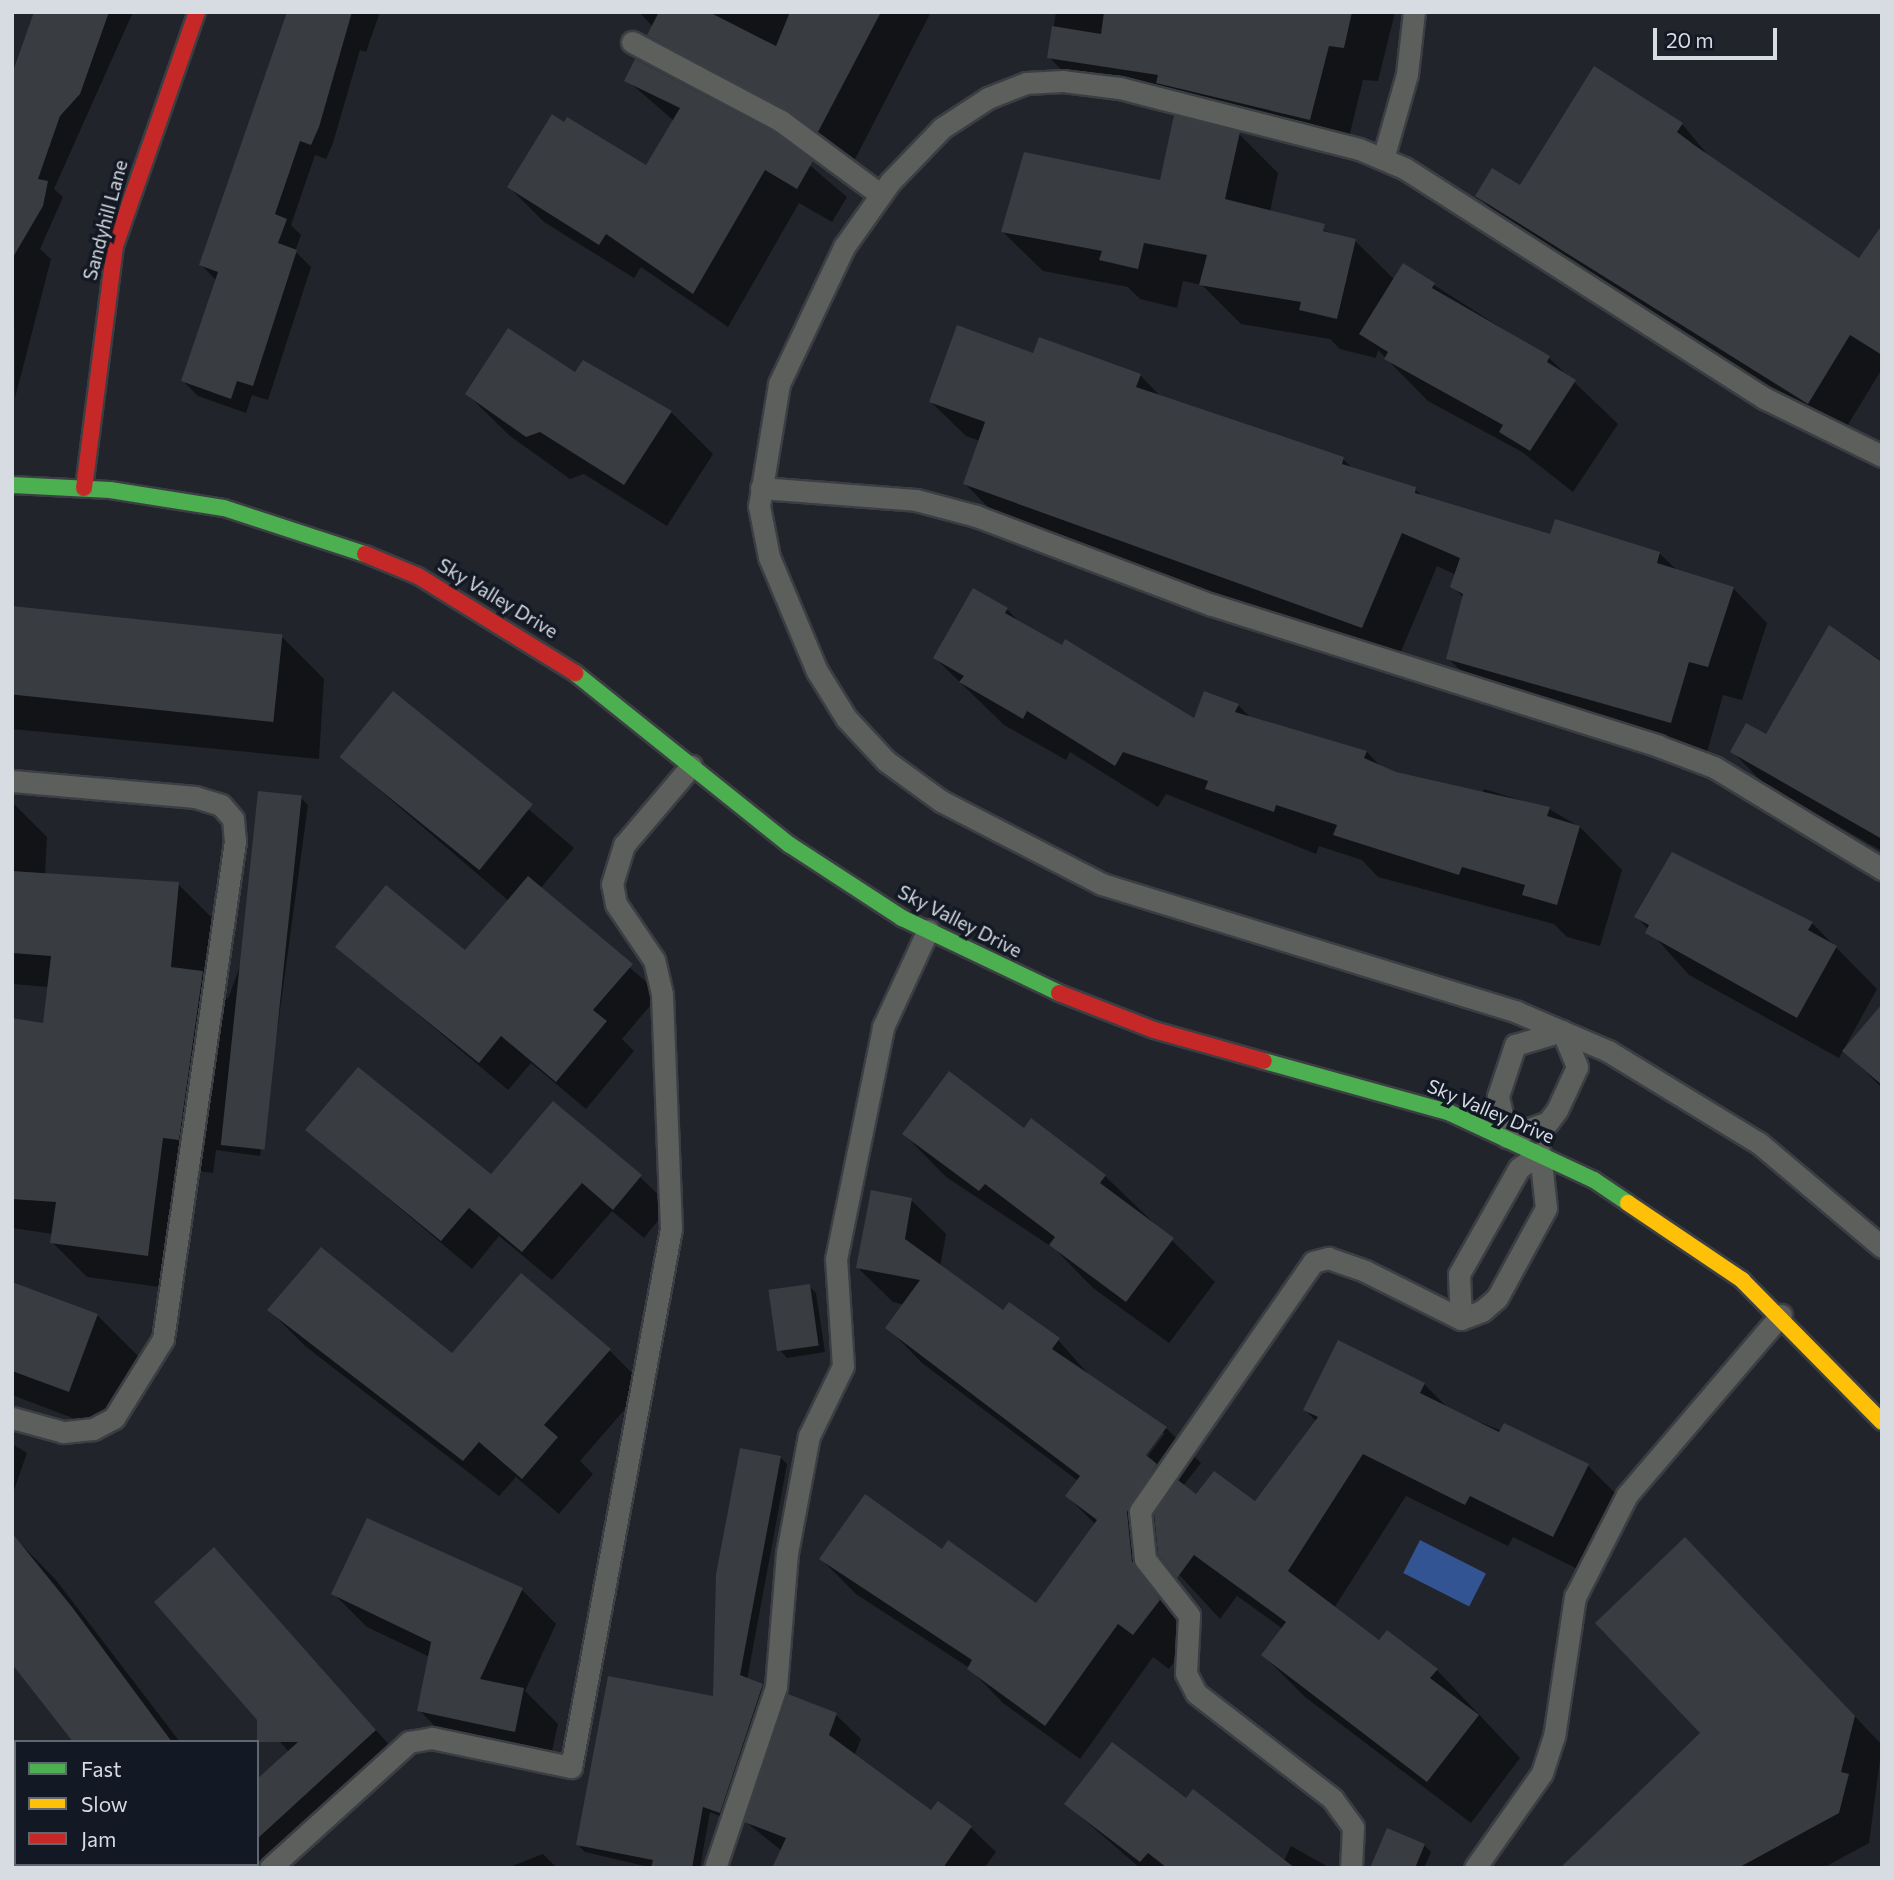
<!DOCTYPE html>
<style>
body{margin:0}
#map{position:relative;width:1894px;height:1880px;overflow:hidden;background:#21242a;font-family:Commissioner,sans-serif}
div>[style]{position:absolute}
.water>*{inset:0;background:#325492;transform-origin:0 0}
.shadow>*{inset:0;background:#0007}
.building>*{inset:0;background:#393c41;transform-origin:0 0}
.roads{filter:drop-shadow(2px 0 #3b3e43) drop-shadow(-2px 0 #3b3e43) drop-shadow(0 2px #3b3e43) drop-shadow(0 -2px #3b3e43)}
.lane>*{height:21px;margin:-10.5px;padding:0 10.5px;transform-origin:10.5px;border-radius:10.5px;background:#5d5f5d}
.fast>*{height:16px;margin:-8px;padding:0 8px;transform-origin:8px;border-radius:8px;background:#4caf50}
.slow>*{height:16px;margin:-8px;padding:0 8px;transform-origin:8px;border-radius:8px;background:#ffc107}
.jam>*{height:16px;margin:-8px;padding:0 8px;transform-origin:8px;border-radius:8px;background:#c62828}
span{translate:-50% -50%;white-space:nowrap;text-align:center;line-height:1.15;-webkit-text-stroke:7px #131924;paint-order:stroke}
.street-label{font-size:19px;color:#d7dbe2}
.frame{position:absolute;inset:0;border:14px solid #d7dbe2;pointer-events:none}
.legend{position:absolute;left:14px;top:1740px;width:245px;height:126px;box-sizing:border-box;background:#131924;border:2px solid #616770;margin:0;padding:9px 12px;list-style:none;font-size:21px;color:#d7dbe2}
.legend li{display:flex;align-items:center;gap:14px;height:35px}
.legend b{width:35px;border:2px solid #616770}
.scale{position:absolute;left:1653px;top:28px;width:124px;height:32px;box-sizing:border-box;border:4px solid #d7dbe2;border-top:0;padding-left:9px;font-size:21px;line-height:24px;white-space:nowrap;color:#d7dbe2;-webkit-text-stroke:5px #131924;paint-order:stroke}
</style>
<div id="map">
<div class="water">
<i style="left:1420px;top:1540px;width:74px;height:37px;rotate:27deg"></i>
</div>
<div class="shadow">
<i style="clip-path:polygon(39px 12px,133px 12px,54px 189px,63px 197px,40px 249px,51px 259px,15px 398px,12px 82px)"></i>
<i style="clip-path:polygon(288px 12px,380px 12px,366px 52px,360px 50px,333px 143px,326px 159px,315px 155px,291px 225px,301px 235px,295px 251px,311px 267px,268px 400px,252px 395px,246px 413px,198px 396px,183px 381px,217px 281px,201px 265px)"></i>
<i style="clip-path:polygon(639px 12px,931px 12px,852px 165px,683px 69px,649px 35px,653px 27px)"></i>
<i style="clip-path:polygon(1056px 12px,1395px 12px,1378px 81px,1363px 80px,1345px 154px,1183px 108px,1083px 92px,1049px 57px)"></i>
<i style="clip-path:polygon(627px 80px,773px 134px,847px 197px,832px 222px,799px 203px,728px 327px,641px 267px,634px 278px,544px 222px,509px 187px,646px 168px,674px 121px)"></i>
<i style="clip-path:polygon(1682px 124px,1713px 161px,1860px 261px,1882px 256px,1882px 369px,1841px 436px,1510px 228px,1477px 195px,1521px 188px)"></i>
<i style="clip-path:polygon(1239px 134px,1278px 173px,1270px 212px,1355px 241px,1395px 280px,1404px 266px,1549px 358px,1618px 424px,1573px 492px,1522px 452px,1428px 401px,1378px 350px,1376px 358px,1340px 349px,1330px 339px,1241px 324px,1202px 285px,1183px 281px,1177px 308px,1140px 299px,1128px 287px,1043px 271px,1003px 232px,1161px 182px)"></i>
<i style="clip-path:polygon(1034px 355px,1140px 375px,1161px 397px,1343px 459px,1354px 470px,1415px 489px,1424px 498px,1551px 536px,1659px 553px,1678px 571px,1733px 588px,1767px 623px,1742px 700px,1723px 695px,1706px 756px,1482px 692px,1448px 658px,1464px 598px,1452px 586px,1456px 575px,1437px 566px,1397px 661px,999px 518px,965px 484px,980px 441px,966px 436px,931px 402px)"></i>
<i style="clip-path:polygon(576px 375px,671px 412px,713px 454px,667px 526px,584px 474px,570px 479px,510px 436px,467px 394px)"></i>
<i style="clip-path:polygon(12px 609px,281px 636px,324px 679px,319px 759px,12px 729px)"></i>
<i style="clip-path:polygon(1007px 609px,1022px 625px,1195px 721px,1238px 705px,1251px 718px,1367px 752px,1382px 768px,1481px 798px,1484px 789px,1549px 809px,1580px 827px,1622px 870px,1600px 946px,1567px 937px,1554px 924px,1378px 877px,1362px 860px,1319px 846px,1316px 854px,1166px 794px,1158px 807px,1070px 752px,1066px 760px,1004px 725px,935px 658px)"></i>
<i style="clip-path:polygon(1830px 627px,1882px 661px,1882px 851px,1764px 784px,1732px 751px,1766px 736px)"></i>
<i style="clip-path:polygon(393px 694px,574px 848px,540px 889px,660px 994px,622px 1039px,634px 1051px,586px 1109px,531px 1063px,508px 1090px,338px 947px,465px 952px,509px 901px,341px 757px)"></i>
<i style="clip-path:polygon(301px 798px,308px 805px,260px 1156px,216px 1150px,213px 1173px,197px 1171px,182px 1290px,87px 1277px,52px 1242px,53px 1234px,12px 1228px,12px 1020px,44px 1025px,49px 987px,12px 984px,12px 802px,47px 837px,45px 875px,178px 884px,212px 918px,207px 978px,228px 999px)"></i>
<i style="clip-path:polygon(1636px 916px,1812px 923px,1877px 989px,1839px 1058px,1689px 975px)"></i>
<i style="clip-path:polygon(1882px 1007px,1882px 1088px,1850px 1056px)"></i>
<i style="clip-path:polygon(307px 1130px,491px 1176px,640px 1177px,670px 1206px,644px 1238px,612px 1211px,552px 1280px,499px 1236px,472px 1269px)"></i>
<i style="clip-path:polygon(904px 1134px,1105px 1176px,1215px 1282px,1169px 1343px,1093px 1288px,1055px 1249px,946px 1177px)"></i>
<i style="clip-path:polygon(evenodd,911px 1200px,946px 1234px,940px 1267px,1004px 1313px,1058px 1340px,1091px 1377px,1166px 1428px,1201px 1463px,1183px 1486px,1197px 1496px,1255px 1504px,1317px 1422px,1305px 1410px,1424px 1384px,1450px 1410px,1588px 1466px,1630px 1508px,1596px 1578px,1513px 1537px,1508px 1546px,1406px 1496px,1334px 1608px,1379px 1642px,1437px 1670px,1520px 1758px,1471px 1823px,1305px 1697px,1263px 1655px,1283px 1629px,1237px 1596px,1220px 1619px,1162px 1556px,1166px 1597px,1194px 1635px,1169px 1669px,1153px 1657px,1080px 1759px,1003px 1703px,968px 1667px,856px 1594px,821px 1559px,1036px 1605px,1096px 1525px,1067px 1496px,1078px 1481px,922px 1363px,888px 1328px,905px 1305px,893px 1302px,858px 1268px,911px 1200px,1161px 1433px,1165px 1433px,1142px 1464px,1140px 1461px,1161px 1433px)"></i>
<i style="clip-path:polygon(809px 1286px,816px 1293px,825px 1352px,787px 1358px,780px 1350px)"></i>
<i style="clip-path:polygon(12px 1287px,97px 1315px,140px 1358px,112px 1433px,12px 1395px)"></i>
<i style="clip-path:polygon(269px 1310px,453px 1355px,609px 1350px,645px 1386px,580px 1461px,593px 1474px,559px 1514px,516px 1477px,499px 1496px,305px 1346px)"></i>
<i style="clip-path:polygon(12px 1444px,27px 1453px,13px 1493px,12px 1493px)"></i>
<i style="clip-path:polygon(780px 1457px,787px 1464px,747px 1680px,769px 1693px,727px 1819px,710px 1812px,700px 1868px,653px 1868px,585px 1852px,578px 1845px,714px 1698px)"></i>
<i style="clip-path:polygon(368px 1520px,522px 1590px,556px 1624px,525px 1691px,558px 1724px,549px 1765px,453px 1745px,419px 1710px,430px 1657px,367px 1627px,333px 1593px)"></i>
<i style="clip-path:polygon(14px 1537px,56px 1580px,180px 1742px,75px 1742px)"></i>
<i style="clip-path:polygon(214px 1550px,402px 1759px,284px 1868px,165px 1865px,257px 1864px,257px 1781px,289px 1752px,156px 1602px)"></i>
<i style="clip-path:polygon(1715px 1569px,1882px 1745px,1869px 1843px,1823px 1868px,1562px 1868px,1703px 1733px)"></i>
<i style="clip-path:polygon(789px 1696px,836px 1715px,861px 1739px,854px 1756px,932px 1813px,938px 1803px,971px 1828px,996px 1852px,984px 1868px,774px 1868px,782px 1851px,746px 1822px)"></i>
<i style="clip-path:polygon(1186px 1801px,1284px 1861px,1291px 1846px,1330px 1868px,1140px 1868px,1066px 1804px)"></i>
<i style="clip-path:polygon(12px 1838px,16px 1864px,41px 1868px,12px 1868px)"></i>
<i style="clip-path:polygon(1424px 1845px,1431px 1852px,1424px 1868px,1372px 1868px)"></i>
<i style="clip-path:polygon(543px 1854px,557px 1868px,507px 1868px)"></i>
</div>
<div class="building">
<i style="clip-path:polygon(34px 12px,109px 12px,80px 94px,60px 116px,38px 179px,48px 181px,43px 206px,12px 259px,12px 74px)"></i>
<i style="clip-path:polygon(287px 12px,352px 12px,319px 127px,311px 145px,300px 141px,275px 214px,287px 219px,278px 243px,297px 250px,253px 386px,237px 381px,231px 399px,181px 381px,218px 272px,199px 265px)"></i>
<i style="clip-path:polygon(659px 12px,709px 12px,776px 46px,790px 12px,881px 12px,818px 132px,647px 35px)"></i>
<i style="clip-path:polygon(1104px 12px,1352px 12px,1344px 48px,1329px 46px,1310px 120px,1156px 83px,1158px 75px,1047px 58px,1052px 26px,1101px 34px)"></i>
<i style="clip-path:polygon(635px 59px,774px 132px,813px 161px,797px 189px,765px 170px,693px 294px,606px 234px,599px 245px,507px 187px,552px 114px,564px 122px,567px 117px,646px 165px,680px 108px,624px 81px)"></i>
<i style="clip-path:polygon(1594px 66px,1683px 123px,1677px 132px,1697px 147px,1859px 258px,1882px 225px,1882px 355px,1850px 335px,1808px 404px,1475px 196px,1492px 168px,1520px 185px)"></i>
<i style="clip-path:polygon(1174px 115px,1240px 132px,1225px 199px,1325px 224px,1323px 231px,1356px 239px,1337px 319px,1299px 310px,1301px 302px,1199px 285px,1207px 255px,1144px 243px,1138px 269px,1099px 260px,1102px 251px,1001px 232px,1024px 152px,1160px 180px)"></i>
<i style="clip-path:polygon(1403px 263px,1435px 283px,1432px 288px,1550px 356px,1547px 362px,1576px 380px,1530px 451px,1499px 432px,1503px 425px,1384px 359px,1388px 352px,1359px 334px)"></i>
<i style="clip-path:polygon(957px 325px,1033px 353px,1039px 337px,1141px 374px,1136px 387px,1344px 457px,1342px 464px,1416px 487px,1415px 493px,1550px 534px,1555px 519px,1660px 552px,1657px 563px,1734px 587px,1708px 667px,1689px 662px,1671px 723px,1446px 659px,1463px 594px,1450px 587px,1460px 558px,1402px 533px,1362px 628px,963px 484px,985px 422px,929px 402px)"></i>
<i style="clip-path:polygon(508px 328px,575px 372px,583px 360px,672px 411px,624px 485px,540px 432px,526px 437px,465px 394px)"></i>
<i style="clip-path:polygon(973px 588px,1008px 608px,1005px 613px,1062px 645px,1065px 639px,1194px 718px,1204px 691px,1239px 704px,1235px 712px,1367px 751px,1364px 758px,1396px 772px,1550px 807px,1547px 816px,1580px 826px,1557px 905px,1522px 895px,1525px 885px,1462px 867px,1459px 875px,1333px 835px,1337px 825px,1276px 805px,1274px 812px,1205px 789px,1208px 781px,1123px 752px,1115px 766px,1027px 711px,1023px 719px,959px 682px,964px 676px,933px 658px)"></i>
<i style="left:12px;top:606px;width:272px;height:88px;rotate:6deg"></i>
<i style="clip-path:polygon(1829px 625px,1882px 662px,1882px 839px,1730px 752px,1746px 723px,1766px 734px)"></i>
<i style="left:393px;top:691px;width:180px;height:85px;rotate:39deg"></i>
<i style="left:258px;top:791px;width:44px;height:356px;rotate:6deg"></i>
<i style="clip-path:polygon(1672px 852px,1813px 922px,1808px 930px,1837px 946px,1797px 1018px,1645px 933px,1649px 925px,1634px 917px)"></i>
<i style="clip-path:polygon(12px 871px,179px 882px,171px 967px,203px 971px,179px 1140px,163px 1138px,148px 1256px,50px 1243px,56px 1202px,12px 1199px,12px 1018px,43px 1023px,51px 956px,12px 953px)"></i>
<i style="clip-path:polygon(528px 876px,633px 964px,593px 1010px,607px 1021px,556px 1082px,501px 1036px,479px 1063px,335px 947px,386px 885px,465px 950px)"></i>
<i style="clip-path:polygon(1882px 1004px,1882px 1085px,1842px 1051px)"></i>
<i style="clip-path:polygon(358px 1067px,491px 1174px,553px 1101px,642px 1175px,613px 1210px,582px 1183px,522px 1252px,469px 1208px,441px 1241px,305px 1130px)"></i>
<i style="clip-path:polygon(949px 1071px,1024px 1128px,1031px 1118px,1106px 1175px,1100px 1183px,1174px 1238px,1126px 1302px,1049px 1245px,1055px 1237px,985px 1184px,979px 1191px,902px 1134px)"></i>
<i style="clip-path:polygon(871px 1190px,912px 1198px,905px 1239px,1003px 1310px,1009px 1302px,1060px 1338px,1052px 1349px,1167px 1427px,1146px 1455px,1157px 1464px,1127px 1512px,1132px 1561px,1160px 1600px,1133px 1635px,1118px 1624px,1045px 1726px,967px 1669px,972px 1660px,819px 1559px,865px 1494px,942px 1549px,948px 1540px,1036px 1603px,1097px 1520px,1065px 1496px,1080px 1476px,885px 1328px,920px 1280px,856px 1268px)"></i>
<i style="clip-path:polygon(321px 1247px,452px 1353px,521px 1273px,611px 1349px,544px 1425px,558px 1437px,522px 1479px,479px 1442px,463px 1461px,267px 1310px)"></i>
<i style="clip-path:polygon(12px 1282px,98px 1314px,69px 1392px,12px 1371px)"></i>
<i style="left:810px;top:1284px;width:62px;height:42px;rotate:82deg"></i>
<i style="clip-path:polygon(1338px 1340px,1425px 1383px,1420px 1393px,1499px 1432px,1504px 1423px,1589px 1464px,1553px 1537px,1470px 1496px,1465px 1505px,1363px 1454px,1288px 1571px,1379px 1640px,1387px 1630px,1438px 1669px,1430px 1678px,1479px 1715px,1427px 1782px,1261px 1655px,1286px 1622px,1194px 1555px,1177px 1578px,1158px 1554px,1154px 1514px,1178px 1480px,1196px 1494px,1214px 1471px,1255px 1501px,1318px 1417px,1303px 1410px)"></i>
<i style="clip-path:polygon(740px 1448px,781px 1456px,740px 1675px,763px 1684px,720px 1813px,703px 1807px,692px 1868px,651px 1868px,653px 1860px,576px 1845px,608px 1676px,713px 1696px,716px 1574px)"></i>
<i style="clip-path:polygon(367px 1518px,523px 1588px,480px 1679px,524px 1688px,515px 1732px,417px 1711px,431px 1642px,331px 1594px)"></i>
<i style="clip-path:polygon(12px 1533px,72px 1607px,172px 1742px,73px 1742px,12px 1664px)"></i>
<i style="clip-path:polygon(1685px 1537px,1855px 1716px,1841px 1772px,1849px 1774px,1839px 1813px,1738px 1868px,1560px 1868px,1700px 1733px,1595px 1623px)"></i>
<i style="clip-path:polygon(214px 1547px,376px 1730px,257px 1839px,257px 1779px,298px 1742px,257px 1742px,257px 1720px,154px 1602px)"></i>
<i style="clip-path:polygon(788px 1694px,837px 1713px,829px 1735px,931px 1810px,938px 1801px,972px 1826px,943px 1868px,772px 1868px,786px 1838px,744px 1822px)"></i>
<i style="clip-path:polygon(1112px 1742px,1186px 1798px,1193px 1789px,1295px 1868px,1167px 1868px,1148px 1853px,1140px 1862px,1064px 1804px)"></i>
<i style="clip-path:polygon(1387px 1828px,1425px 1844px,1415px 1868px,1370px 1868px)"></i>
</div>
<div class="roads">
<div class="lane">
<i style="left:632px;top:42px;width:169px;rotate:27.9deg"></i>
<i style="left:781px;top:121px;width:124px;rotate:36.5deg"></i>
<i style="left:1383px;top:159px;width:88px;rotate:-74.2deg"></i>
<i style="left:1407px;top:74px;width:62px;rotate:-83.6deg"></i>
<i style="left:1882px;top:456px;width:131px;rotate:-153.8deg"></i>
<i style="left:1764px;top:398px;width:427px;rotate:-147.4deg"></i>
<i style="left:1404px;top:168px;width:49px;rotate:-157.1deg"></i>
<i style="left:1359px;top:149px;width:248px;rotate:-165.7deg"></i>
<i style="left:1119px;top:88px;width:56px;rotate:-172.9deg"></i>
<i style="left:1063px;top:81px;width:37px;rotate:177deg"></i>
<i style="left:1026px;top:83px;width:41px;rotate:158.5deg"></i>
<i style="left:988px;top:98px;width:55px;rotate:146.9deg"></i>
<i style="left:942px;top:128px;width:75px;rotate:133.9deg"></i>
<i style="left:890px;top:182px;width:80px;rotate:125.3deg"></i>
<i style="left:844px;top:247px;width:152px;rotate:115.4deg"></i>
<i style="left:779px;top:384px;width:124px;rotate:99.3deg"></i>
<i style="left:759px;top:506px;width:52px;rotate:78.9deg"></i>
<i style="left:769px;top:557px;width:124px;rotate:67.2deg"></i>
<i style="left:817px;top:671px;width:55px;rotate:58.3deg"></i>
<i style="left:846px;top:718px;width:59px;rotate:47.1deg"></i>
<i style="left:886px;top:761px;width:68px;rotate:36deg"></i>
<i style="left:941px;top:801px;width:181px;rotate:27.3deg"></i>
<i style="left:1102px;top:884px;width:434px;rotate:17.1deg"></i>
<i style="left:1517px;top:1012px;width:99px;rotate:23.2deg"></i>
<i style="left:1608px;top:1051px;width:177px;rotate:31.4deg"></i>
<i style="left:1759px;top:1143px;width:161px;rotate:40.2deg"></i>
<i style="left:761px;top:488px;width:155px;rotate:4.4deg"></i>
<i style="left:916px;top:500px;width:62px;rotate:14.9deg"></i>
<i style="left:976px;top:516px;width:252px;rotate:20.7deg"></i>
<i style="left:1212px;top:605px;width:468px;rotate:17.5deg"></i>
<i style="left:1658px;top:746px;width:60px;rotate:20.6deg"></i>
<i style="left:1714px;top:767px;width:197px;rotate:31.3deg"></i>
<i style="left:12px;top:781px;width:184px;rotate:5deg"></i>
<i style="left:195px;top:797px;width:27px;rotate:17deg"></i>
<i style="left:221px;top:805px;width:18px;rotate:49deg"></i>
<i style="left:233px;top:819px;width:22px;rotate:85deg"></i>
<i style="left:235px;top:841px;width:503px;rotate:98.23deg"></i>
<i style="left:163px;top:1339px;width:93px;rotate:121.8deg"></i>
<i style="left:114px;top:1418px;width:24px;rotate:152deg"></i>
<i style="left:93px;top:1429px;width:30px;rotate:174deg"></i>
<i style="left:63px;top:1432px;width:53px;rotate:-164.6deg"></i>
<i style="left:1562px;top:1031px;width:39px;rotate:67deg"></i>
<i style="left:1577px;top:1067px;width:47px;rotate:114.9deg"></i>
<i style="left:1557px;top:1110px;width:15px;rotate:127deg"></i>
<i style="left:1548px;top:1122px;width:44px;rotate:159.9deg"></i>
<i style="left:1507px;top:1137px;width:42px;rotate:-102.4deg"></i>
<i style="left:1498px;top:1096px;width:54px;rotate:-71.6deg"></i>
<i style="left:1515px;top:1045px;width:49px;rotate:-16.6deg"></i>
<i style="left:12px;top:1804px;width:6px;rotate:45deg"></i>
<i style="left:75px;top:1864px;width:6px;rotate:45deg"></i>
<i style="left:270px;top:1868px;width:188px;rotate:-42.2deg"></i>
<i style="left:409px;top:1742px;width:23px;rotate:-10deg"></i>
<i style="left:432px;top:1738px;width:142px;rotate:11.8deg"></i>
<i style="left:571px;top:1767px;width:547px;rotate:-79.47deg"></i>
<i style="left:671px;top:1229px;width:235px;rotate:-92.2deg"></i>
<i style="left:662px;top:994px;width:35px;rotate:-103deg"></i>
<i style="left:654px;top:960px;width:68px;rotate:-124.2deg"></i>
<i style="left:616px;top:904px;width:20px;rotate:-101deg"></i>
<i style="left:612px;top:884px;width:41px;rotate:-72.9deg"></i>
<i style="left:624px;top:845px;width:104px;rotate:-49.7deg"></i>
<i style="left:715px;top:1868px;width:191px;rotate:-71.4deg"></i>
<i style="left:776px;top:1687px;width:134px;rotate:-85.3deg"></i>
<i style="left:787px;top:1553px;width:119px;rotate:-79.4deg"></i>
<i style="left:809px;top:1436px;width:78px;rotate:-64.1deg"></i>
<i style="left:843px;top:1366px;width:107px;rotate:-93.7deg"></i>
<i style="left:836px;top:1259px;width:237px;rotate:-78.5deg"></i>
<i style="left:883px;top:1027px;width:107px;rotate:-65.1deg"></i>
<i style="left:1351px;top:1868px;width:41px;rotate:-87.2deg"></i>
<i style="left:1353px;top:1827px;width:34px;rotate:-126deg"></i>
<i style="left:1333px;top:1799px;width:173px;rotate:-142.3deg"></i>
<i style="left:1196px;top:1693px;width:22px;rotate:-117deg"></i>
<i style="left:1186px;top:1673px;width:58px;rotate:-87deg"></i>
<i style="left:1189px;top:1615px;width:71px;rotate:-128.2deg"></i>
<i style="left:1145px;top:1559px;width:48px;rotate:-95.9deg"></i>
<i style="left:1140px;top:1511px;width:303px;rotate:-55.2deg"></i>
<i style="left:1313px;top:1262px;width:16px;rotate:-15deg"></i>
<i style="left:1328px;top:1258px;width:39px;rotate:19deg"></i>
<i style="left:1365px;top:1271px;width:107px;rotate:26.6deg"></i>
<i style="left:1461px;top:1319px;width:22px;rotate:-21deg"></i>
<i style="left:1482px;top:1311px;width:20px;rotate:-41deg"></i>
<i style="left:1497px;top:1298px;width:102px;rotate:-61.4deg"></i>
<i style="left:1546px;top:1208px;width:55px;rotate:-96.2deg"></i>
<i style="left:1540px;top:1153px;width:26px;rotate:144deg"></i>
<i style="left:1519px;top:1168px;width:122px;rotate:119.5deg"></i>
<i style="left:1459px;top:1274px;width:45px;rotate:87.5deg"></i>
<i style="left:1475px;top:1868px;width:116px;rotate:-54.8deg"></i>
<i style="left:1542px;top:1773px;width:38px;rotate:-72deg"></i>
<i style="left:1554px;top:1737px;width:142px;rotate:-81.5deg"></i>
<i style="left:1575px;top:1597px;width:114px;rotate:-63deg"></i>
<i style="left:1627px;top:1495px;width:237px;rotate:-49.5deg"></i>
</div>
<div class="fast">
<i style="left:12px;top:485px;width:98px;rotate:2.9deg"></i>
<i style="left:110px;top:490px;width:115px;rotate:9deg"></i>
<i style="left:224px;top:508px;width:148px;rotate:18.1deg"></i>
<i style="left:575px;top:673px;width:275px;rotate:38.7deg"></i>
<i style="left:790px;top:845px;width:134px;rotate:33.1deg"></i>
<i style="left:902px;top:918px;width:174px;rotate:25.5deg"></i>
<i style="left:1264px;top:1061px;width:191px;rotate:15.5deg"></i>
<i style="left:1448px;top:1112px;width:161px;rotate:25deg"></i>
<i style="left:1594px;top:1180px;width:41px;rotate:34.1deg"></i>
</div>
<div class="slow">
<i style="left:1628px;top:1203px;width:138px;rotate:34deg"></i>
<i style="left:1742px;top:1280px;width:199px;rotate:45.4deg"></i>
</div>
<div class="jam">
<i style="left:84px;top:488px;width:244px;rotate:-82.7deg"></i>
<i style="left:115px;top:246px;width:248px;rotate:-70.7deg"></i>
<i style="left:365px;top:554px;width:57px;rotate:22.5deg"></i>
<i style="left:418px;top:576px;width:185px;rotate:31.7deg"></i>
<i style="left:1059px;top:993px;width:102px;rotate:21.3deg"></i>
<i style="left:1154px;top:1030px;width:114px;rotate:15.7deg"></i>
</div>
</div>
<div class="street-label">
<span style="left:105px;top:220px;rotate:-75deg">Sandyhill Lane</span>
<span style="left:498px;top:598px;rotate:31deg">Sky Valley Drive</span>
<span style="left:960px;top:921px;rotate:27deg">Sky Valley Drive</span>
<span style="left:1491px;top:1111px;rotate:23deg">Sky Valley Drive</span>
</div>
<div class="frame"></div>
<ul class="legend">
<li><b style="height:9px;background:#4caf50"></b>Fast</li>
<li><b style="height:9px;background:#ffc107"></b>Slow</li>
<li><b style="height:9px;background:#c62828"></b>Jam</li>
</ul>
<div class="scale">20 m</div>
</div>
